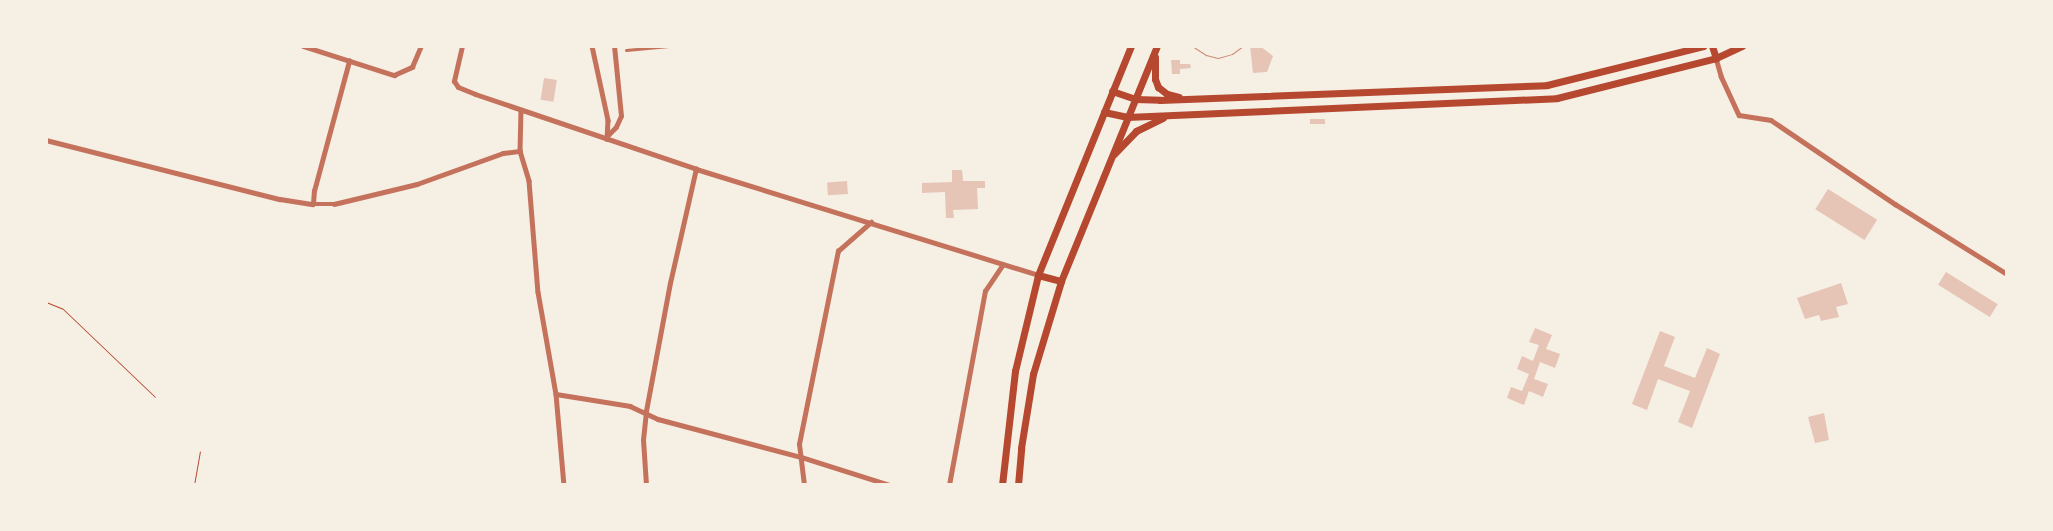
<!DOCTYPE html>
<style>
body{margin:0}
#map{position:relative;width:2053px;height:531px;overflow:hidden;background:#f6efe4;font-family:Lato,sans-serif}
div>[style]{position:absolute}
.building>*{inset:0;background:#e6c5b7;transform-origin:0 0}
.path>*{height:1px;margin:-0.5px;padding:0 0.5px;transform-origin:0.5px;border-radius:0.5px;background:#b5482f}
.pedestrian>*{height:3px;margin:-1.5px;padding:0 1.5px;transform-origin:1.5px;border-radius:1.5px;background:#c5725c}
.minor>*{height:4.5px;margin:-2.25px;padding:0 2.25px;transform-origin:2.25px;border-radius:2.25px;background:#c5725c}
.tertiary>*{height:5px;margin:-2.5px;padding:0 2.5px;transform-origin:2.5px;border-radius:2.5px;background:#c5725c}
.primary>*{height:7px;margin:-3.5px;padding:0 3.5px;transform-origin:3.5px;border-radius:3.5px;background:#b5482f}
.tram>*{height:1px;margin:-0.5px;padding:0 0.5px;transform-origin:0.5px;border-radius:0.5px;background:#cf8b77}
span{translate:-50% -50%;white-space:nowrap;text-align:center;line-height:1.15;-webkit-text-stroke:5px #f6efe4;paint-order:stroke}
.frame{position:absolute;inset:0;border:48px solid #f6efe4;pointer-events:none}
</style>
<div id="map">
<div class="building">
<i style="clip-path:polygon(1250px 46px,1260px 46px,1273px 56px,1267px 72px,1253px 73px)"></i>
<i style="clip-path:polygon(1171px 60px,1180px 60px,1180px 64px,1190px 64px,1191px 68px,1180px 69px,1180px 74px,1172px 74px)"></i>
<i style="left:544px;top:78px;width:13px;height:22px;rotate:9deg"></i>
<i style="left:1310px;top:119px;width:15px;height:5px"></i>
<i style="clip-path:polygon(952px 170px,962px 170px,963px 181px,985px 181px,985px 188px,977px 188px,978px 209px,953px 210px,954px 218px,946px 218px,945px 192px,922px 193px,922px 183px,952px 182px)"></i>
<i style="left:847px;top:181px;width:13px;height:20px;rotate:86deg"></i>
<i style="left:1828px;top:189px;width:58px;height:24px;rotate:32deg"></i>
<i style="left:1946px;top:272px;width:61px;height:15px;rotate:32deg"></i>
<i style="clip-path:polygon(1841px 283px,1848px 304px,1836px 307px,1839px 317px,1821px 321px,1819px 315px,1805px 319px,1797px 298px)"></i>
<i style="clip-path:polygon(1535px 328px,1552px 335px,1546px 349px,1560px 354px,1555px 368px,1540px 362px,1534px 379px,1548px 384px,1543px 397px,1529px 391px,1524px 405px,1507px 398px,1511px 387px,1522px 391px,1529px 374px,1517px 369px,1522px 356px,1533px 361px,1539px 345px,1529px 342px)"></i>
<i style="clip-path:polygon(1660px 331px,1675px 337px,1664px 366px,1695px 378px,1707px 348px,1720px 354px,1692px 428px,1678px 422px,1690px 391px,1658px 379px,1647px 410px,1632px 404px)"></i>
<i style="clip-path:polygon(1824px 413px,1829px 440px,1815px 443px,1808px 417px)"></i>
</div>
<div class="path">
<i style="left:46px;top:302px;width:18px;rotate:22deg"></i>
<i style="left:63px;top:309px;width:127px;rotate:43.7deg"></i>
<i style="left:194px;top:485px;width:34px;rotate:-80deg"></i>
</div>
<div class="pedestrian">
<i style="left:626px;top:50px;width:43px;rotate:-5.3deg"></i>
</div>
<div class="minor">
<i style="left:303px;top:46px;width:96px;rotate:17.7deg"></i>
<i style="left:394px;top:75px;width:20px;rotate:-24deg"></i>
<i style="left:412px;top:67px;width:23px;rotate:-67deg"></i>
<i style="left:592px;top:46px;width:76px;rotate:77.8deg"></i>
<i style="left:608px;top:120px;width:19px;rotate:93deg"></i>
<i style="left:1716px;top:58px;width:19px;rotate:74deg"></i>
<i style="left:1721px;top:76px;width:43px;rotate:65.2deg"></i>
<i style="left:1739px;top:115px;width:32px;rotate:9deg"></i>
<i style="left:1771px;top:120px;width:150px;rotate:34.1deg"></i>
<i style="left:1895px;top:204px;width:132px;rotate:32deg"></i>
<i style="left:521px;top:110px;width:41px;rotate:91.4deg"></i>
<i style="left:520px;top:151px;width:31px;rotate:73deg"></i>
<i style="left:529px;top:181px;width:111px;rotate:85.4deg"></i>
<i style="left:538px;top:292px;width:104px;rotate:80deg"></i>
<i style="left:556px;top:394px;width:91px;rotate:85deg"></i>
<i style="left:608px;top:135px;width:11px;rotate:-45deg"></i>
<i style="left:616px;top:127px;width:12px;rotate:-66deg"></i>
<i style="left:621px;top:116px;width:70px;rotate:-95.7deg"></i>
<i style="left:46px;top:140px;width:241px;rotate:14.2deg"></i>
<i style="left:280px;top:199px;width:33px;rotate:9deg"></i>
<i style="left:313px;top:204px;width:21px"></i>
<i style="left:334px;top:204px;width:85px;rotate:-13.5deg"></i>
<i style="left:417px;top:184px;width:91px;rotate:-19.8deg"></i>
<i style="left:503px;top:153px;width:17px;rotate:-7deg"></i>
<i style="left:313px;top:204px;width:13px;rotate:-86deg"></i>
<i style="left:314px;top:191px;width:135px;rotate:-74.9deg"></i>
<i style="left:556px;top:394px;width:75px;rotate:9.2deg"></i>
<i style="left:630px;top:406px;width:31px;rotate:25deg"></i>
<i style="left:658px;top:419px;width:148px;rotate:14.9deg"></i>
<i style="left:801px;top:457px;width:93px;rotate:17.5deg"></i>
<i style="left:646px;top:485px;width:45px;rotate:-93.8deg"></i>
<i style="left:643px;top:440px;width:29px;rotate:-84deg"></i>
<i style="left:646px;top:411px;width:130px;rotate:-79.4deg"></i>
<i style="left:670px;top:283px;width:117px;rotate:-77.2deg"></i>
<i style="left:804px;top:485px;width:41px;rotate:-97deg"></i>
<i style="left:799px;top:444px;width:197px;rotate:-78.6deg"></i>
<i style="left:838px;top:251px;width:44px;rotate:-41.3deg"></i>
<i style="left:949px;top:485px;width:197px;rotate:-79.5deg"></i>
<i style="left:985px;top:291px;width:32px;rotate:-56deg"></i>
</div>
<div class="tertiary">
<i style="left:462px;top:46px;width:36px;rotate:103deg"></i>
<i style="left:454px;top:81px;width:7px;rotate:56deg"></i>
<i style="left:458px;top:87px;width:18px;rotate:22deg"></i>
<i style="left:475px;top:94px;width:233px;rotate:18.7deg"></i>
<i style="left:696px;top:169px;width:358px;rotate:17.2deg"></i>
</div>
<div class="primary">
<i style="left:1712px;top:46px;width:13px;rotate:72deg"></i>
<i style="left:1155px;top:57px;width:22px;rotate:90deg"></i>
<i style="left:1155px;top:79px;width:9px;rotate:69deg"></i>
<i style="left:1158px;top:87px;width:11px;rotate:38deg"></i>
<i style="left:1167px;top:94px;width:12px;rotate:14deg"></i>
<i style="left:1112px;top:91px;width:24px;rotate:19deg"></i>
<i style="left:1135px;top:99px;width:25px;rotate:2deg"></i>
<i style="left:1160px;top:100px;width:387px;rotate:-2.2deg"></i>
<i style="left:1547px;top:85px;width:161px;rotate:-14deg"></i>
<i style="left:1104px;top:112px;width:24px;rotate:12deg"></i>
<i style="left:1127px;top:117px;width:430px;rotate:-2.5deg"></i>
<i style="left:1557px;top:98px;width:164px;rotate:-14.1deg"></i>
<i style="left:1716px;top:58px;width:29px;rotate:-25deg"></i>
<i style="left:1114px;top:154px;width:32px;rotate:-46deg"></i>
<i style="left:1136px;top:131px;width:30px;rotate:-26deg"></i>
<i style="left:1038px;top:275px;width:24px;rotate:15deg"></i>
<i style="left:1002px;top:485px;width:115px;rotate:-83.5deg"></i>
<i style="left:1015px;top:371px;width:99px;rotate:-76.5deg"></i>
<i style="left:1038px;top:275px;width:247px;rotate:-67.9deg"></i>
<i style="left:1018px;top:485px;width:37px;rotate:-85deg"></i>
<i style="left:1021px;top:448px;width:75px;rotate:-80.8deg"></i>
<i style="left:1033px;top:374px;width:97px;rotate:-73.2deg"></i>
<i style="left:1061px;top:281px;width:254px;rotate:-67.8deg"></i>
</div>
<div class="tram">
<i style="left:1192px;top:46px;width:17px;rotate:33deg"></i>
<i style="left:1206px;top:55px;width:12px;rotate:14deg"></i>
<i style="left:1218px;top:58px;width:15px;rotate:-16deg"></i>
<i style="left:1232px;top:54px;width:14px;rotate:-36deg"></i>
</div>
<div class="frame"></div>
</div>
